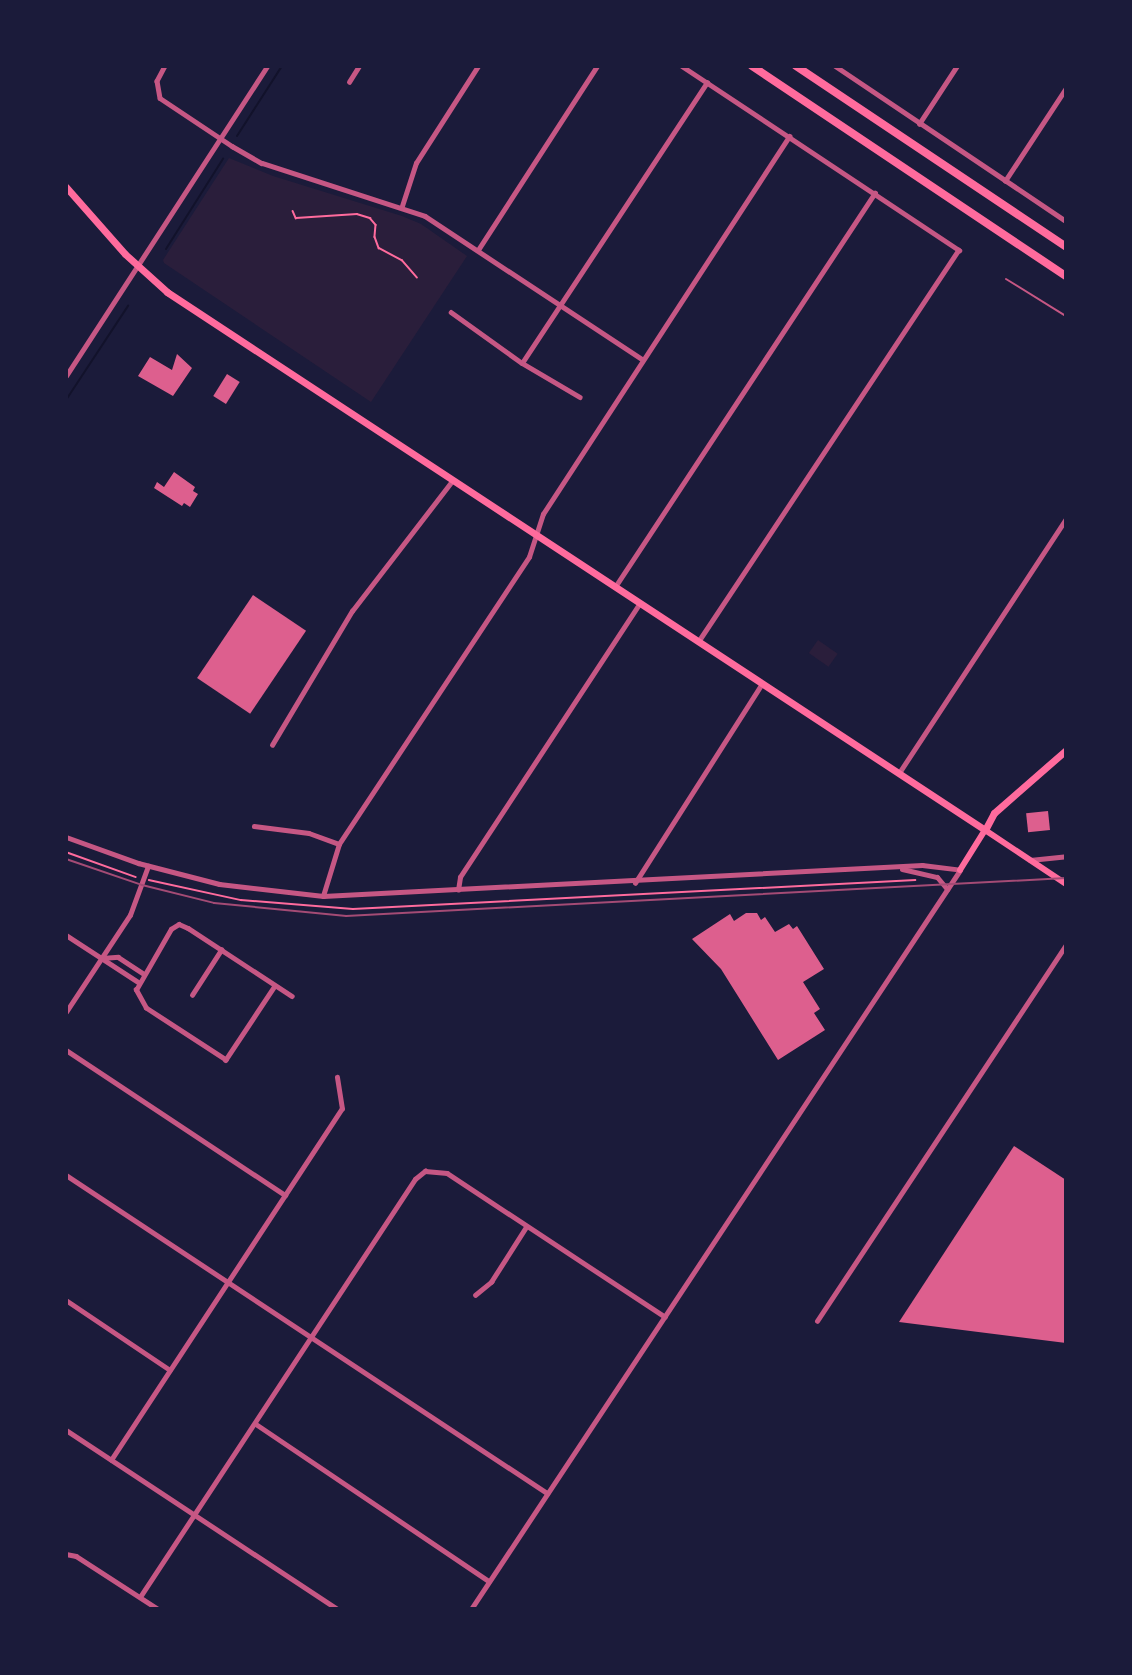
<!DOCTYPE html>
<style>
body{margin:0}
#map{position:relative;width:1132px;height:1675px;overflow:hidden;background:#1b1b3a;font-family:Raleway,sans-serif}
div>[style]{position:absolute}
.green>*{inset:0;background:#2a1e3b;transform-origin:0 0}
.stream>*{height:2px;margin:-1px;padding:0 1px;transform-origin:1px;border-radius:1px;background:#12122b}
.building>*{inset:0;background:#dd5f8e;transform-origin:0 0}
.path>*{height:1.5px;margin:-0.75px;padding:0 0.75px;transform-origin:0.75px;border-radius:0.75px;background:#ff6b9d}
.service>*{height:2px;margin:-1px;padding:0 1px;transform-origin:1px;border-radius:1px;background:#c65784}
.minor>*{height:4.5px;margin:-2.25px;padding:0 2.25px;transform-origin:2.25px;border-radius:2.25px;background:#c65784}
.tertiary>*{height:5px;margin:-2.5px;padding:0 2.5px;transform-origin:2.5px;border-radius:2.5px;background:#c65784}
.secondary>*{height:6px;margin:-3px;padding:0 3px;transform-origin:3px;border-radius:3px;background:#ff6b9d}
.primary>*{height:7px;margin:-3.5px;padding:0 3.5px;transform-origin:3.5px;border-radius:3.5px;background:#ff6b9d}
.motorway>*{height:8px;margin:-4px;padding:0 4px;transform-origin:4px;border-radius:4px;background:#ff6b9d}
.rail>*{height:2px;margin:-1px;padding:0 1px;transform-origin:1px;border-radius:1px;background:#a44b75}
span{translate:-50% -50%;white-space:nowrap;text-align:center;line-height:1.15;-webkit-text-stroke:4.5px #1b1b3a;paint-order:stroke}
.frame{position:absolute;inset:0;border:68px solid #1b1b3a;pointer-events:none}
</style>
<div id="map">
<div class="green">
<i style="clip-path:polygon(229px 158px,273px 176px,402px 216px,421px 224px,467px 256px,371px 402px,164px 263px,163px 260px)"></i>
<i style="left:818px;top:640px;width:24px;height:16px;rotate:35deg"></i>
</div>
<div class="stream">
<i style="left:237px;top:136px;width:83px;rotate:-57.3deg"></i>
<i style="left:166px;top:249px;width:107px;rotate:-57.7deg"></i>
<i style="left:66px;top:400px;width:113px;rotate:-56.6deg"></i>
</div>
<div class="building">
<i style="clip-path:polygon(177px 354px,192px 368px,173px 396px,138px 376px,150px 357px,172px 370px)"></i>
<i style="left:227px;top:374px;width:15px;height:26px;rotate:32deg"></i>
<i style="clip-path:polygon(174px 472px,195px 487px,193px 491px,198px 494px,190px 507px,184px 503px,182px 506px,154px 488px,157px 482px,164px 487px)"></i>
<i style="left:253px;top:595px;width:64px;height:100px;rotate:34deg"></i>
<i style="left:1048px;top:811px;width:19px;height:22px;rotate:84deg"></i>
<i style="clip-path:polygon(746px 913px,757px 913px,761px 920px,765px 917px,775px 932px,789px 924px,793px 929px,797px 926px,824px 969px,803px 982px,820px 1009px,814px 1013px,825px 1030px,778px 1060px,721px 969px,692px 939px,730px 914px,734px 921px)"></i>
<i style="clip-path:polygon(1014px 1146px,1066px 1180px,1066px 1343px,899px 1322px)"></i>
</div>
<div class="path">
<i style="left:293px;top:211px;width:8px;rotate:67deg"></i>
<i style="left:296px;top:218px;width:61px;rotate:-3.8deg"></i>
<i style="left:357px;top:214px;width:14px;rotate:17deg"></i>
<i style="left:370px;top:218px;width:9px;rotate:49deg"></i>
<i style="left:376px;top:225px;width:12px;rotate:95deg"></i>
<i style="left:375px;top:237px;width:12px;rotate:70deg"></i>
<i style="left:379px;top:248px;width:26px;rotate:28deg"></i>
<i style="left:402px;top:260px;width:23px;rotate:49deg"></i>
<i style="left:66px;top:852px;width:74px;rotate:19.7deg"></i>
<i style="left:149px;top:880px;width:94px;rotate:12.3deg"></i>
<i style="left:241px;top:900px;width:112px;rotate:4.6deg"></i>
<i style="left:353px;top:909px;width:563px;rotate:-2.95deg"></i>
</div>
<div class="service">
<i style="left:1006px;top:279px;width:70px;rotate:31.7deg"></i>
</div>
<div class="minor">
<i style="left:165px;top:66px;width:17px;rotate:118deg"></i>
<i style="left:157px;top:81px;width:17px;rotate:80deg"></i>
<i style="left:160px;top:98px;width:87px;rotate:33.7deg"></i>
<i style="left:232px;top:146px;width:34px;rotate:30deg"></i>
<i style="left:262px;top:163px;width:171px;rotate:18deg"></i>
<i style="left:425px;top:216px;width:261px;rotate:33.4deg"></i>
<i style="left:682px;top:66px;width:333px;rotate:33.6deg"></i>
<i style="left:959px;top:250px;width:470px;rotate:123.6deg"></i>
<i style="left:349px;top:82px;width:19px;rotate:-58deg"></i>
<i style="left:919px;top:124px;width:69px;rotate:-56.8deg"></i>
<i style="left:1005px;top:181px;width:111px;rotate:-56.7deg"></i>
<i style="left:402px;top:206px;width:45px;rotate:-72deg"></i>
<i style="left:416px;top:163px;width:115px;rotate:-57.4deg"></i>
<i style="left:478px;top:250px;width:219px;rotate:-57.1deg"></i>
<i style="left:451px;top:312px;width:87px;rotate:35.7deg"></i>
<i style="left:522px;top:363px;width:67px;rotate:30.4deg"></i>
<i style="left:522px;top:363px;width:336px;rotate:-56.6deg"></i>
<i style="left:66px;top:376px;width:369px;rotate:-57deg"></i>
<i style="left:615px;top:587px;width:472px;rotate:-56.6deg"></i>
<i style="left:272px;top:745px;width:156px;rotate:-59.2deg"></i>
<i style="left:352px;top:611px;width:165px;rotate:-52.4deg"></i>
<i style="left:899px;top:773px;width:304px;rotate:-56.7deg"></i>
<i style="left:254px;top:826px;width:55px;rotate:7.3deg"></i>
<i style="left:309px;top:833px;width:32px;rotate:20deg"></i>
<i style="left:1030px;top:860px;width:36px;rotate:-6deg"></i>
<i style="left:635px;top:883px;width:236px;rotate:-57.5deg"></i>
<i style="left:458px;top:890px;width:13px;rotate:-81deg"></i>
<i style="left:460px;top:877px;width:326px;rotate:-56.7deg"></i>
<i style="left:323px;top:896px;width:54px;rotate:-72.9deg"></i>
<i style="left:339px;top:844px;width:344px;rotate:-56.5deg"></i>
<i style="left:529px;top:557px;width:45px;rotate:-72deg"></i>
<i style="left:543px;top:514px;width:451px;rotate:-56.9deg"></i>
<i style="left:66px;top:935px;width:86px;rotate:33.1deg"></i>
<i style="left:102px;top:958px;width:16px;rotate:-4deg"></i>
<i style="left:118px;top:957px;width:30px;rotate:33deg"></i>
<i style="left:275px;top:986px;width:89px;rotate:123.5deg"></i>
<i style="left:226px;top:1060px;width:95px;rotate:-147deg"></i>
<i style="left:146px;top:1008px;width:21px;rotate:-119deg"></i>
<i style="left:136px;top:990px;width:70px;rotate:-60.2deg"></i>
<i style="left:171px;top:929px;width:9px;rotate:-32deg"></i>
<i style="left:179px;top:924px;width:10px;rotate:24deg"></i>
<i style="left:188px;top:928px;width:124px;rotate:33.2deg"></i>
<i style="left:192px;top:995px;width:54px;rotate:-57.2deg"></i>
<i style="left:66px;top:1012px;width:116px;rotate:-56.6deg"></i>
<i style="left:130px;top:915px;width:52px;rotate:-69.8deg"></i>
<i style="left:66px;top:1050px;width:263px;rotate:33.5deg"></i>
<i style="left:66px;top:1175px;width:577px;rotate:33.47deg"></i>
<i style="left:475px;top:1295px;width:21px;rotate:-39deg"></i>
<i style="left:491px;top:1282px;width:65px;rotate:-57.5deg"></i>
<i style="left:66px;top:1300px;width:125px;rotate:33.9deg"></i>
<i style="left:817px;top:1321px;width:451px;rotate:-56.5deg"></i>
<i style="left:256px;top:1424px;width:281px;rotate:34deg"></i>
<i style="left:66px;top:1430px;width:325px;rotate:33.4deg"></i>
<i style="left:111px;top:1460px;width:420px;rotate:-56.7deg"></i>
<i style="left:342px;top:1109px;width:32px;rotate:-99deg"></i>
<i style="left:66px;top:1554px;width:10px;rotate:11deg"></i>
<i style="left:76px;top:1556px;width:98px;rotate:32.9deg"></i>
<i style="left:140px;top:1597px;width:500px;rotate:-56.66deg"></i>
<i style="left:415px;top:1179px;width:13px;rotate:-39deg"></i>
<i style="left:425px;top:1171px;width:22px;rotate:5deg"></i>
<i style="left:447px;top:1173px;width:261px;rotate:33.4deg"></i>
</div>
<div class="tertiary">
<i style="left:835px;top:66px;width:278px;rotate:33.9deg"></i>
<i style="left:66px;top:837px;width:77px;rotate:19.9deg"></i>
<i style="left:138px;top:863px;width:84px;rotate:14.5deg"></i>
<i style="left:219px;top:884px;width:105px;rotate:6.6deg"></i>
<i style="left:323px;top:896px;width:600px;rotate:-2.96deg"></i>
<i style="left:922px;top:865px;width:38px;rotate:7deg"></i>
<i style="left:960px;top:870px;width:886px;rotate:123.49deg"></i>
<i style="left:902px;top:869px;width:36px;rotate:13deg"></i>
<i style="left:937px;top:877px;width:16px;rotate:50deg"></i>
</div>
<div class="secondary">
<i style="left:960px;top:870px;width:47px;rotate:-58deg"></i>
<i style="left:985px;top:830px;width:97px;rotate:33.7deg"></i>
</div>
<div class="primary">
<i style="left:66px;top:187px;width:89px;rotate:48.6deg"></i>
<i style="left:125px;top:254px;width:57px;rotate:42.1deg"></i>
<i style="left:167px;top:292px;width:979px;rotate:33.33deg"></i>
<i style="left:985px;top:830px;width:19px;rotate:-62deg"></i>
<i style="left:994px;top:813px;width:96px;rotate:-41.2deg"></i>
</div>
<div class="motorway">
<i style="left:752px;top:66px;width:378px;rotate:33.8deg"></i>
<i style="left:796px;top:66px;width:325px;rotate:33.8deg"></i>
</div>
<div class="rail">
<i style="left:66px;top:859px;width:80px;rotate:18.9deg"></i>
<i style="left:142px;top:885px;width:74px;rotate:14deg"></i>
<i style="left:214px;top:903px;width:133px;rotate:5.6deg"></i>
<i style="left:346px;top:916px;width:721px;rotate:-3.02deg"></i>
</div>
<div class="frame"></div>
</div>
